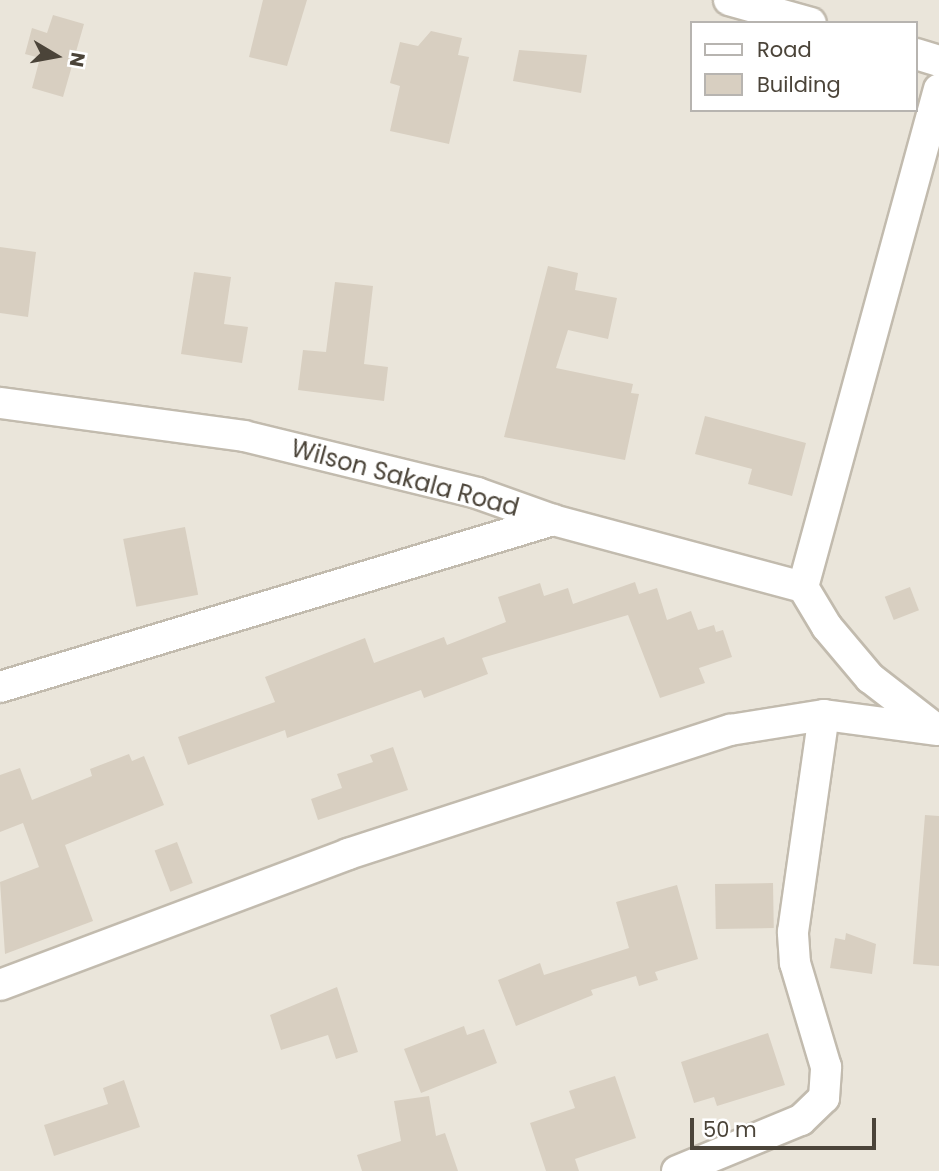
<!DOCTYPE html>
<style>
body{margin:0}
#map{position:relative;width:939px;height:1171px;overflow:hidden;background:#f6f3ec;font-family:Poppins,sans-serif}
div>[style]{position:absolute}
.residential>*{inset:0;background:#eae5da}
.building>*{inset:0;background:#d8cfc1;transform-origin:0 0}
.roads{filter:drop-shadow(2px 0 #c2bbae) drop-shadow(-2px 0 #c2bbae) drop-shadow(0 2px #c2bbae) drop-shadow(0 -2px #c2bbae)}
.street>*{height:30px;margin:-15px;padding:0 15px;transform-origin:15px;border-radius:15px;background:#fff}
span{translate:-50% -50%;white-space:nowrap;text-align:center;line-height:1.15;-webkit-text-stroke:5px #fff;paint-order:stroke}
.street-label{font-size:24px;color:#4b4439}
.legend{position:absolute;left:690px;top:21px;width:228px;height:91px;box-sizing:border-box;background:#fff;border:2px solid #b7b4b0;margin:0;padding:9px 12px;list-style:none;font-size:21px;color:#4b4439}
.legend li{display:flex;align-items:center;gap:14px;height:35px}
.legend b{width:35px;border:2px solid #b7b4b0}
.north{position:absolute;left:21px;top:21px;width:70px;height:70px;-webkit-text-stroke:5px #fff;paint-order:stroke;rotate:100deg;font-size:19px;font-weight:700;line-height:28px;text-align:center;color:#4b4439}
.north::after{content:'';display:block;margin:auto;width:24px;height:32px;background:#4b4439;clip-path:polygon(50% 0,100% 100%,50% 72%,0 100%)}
.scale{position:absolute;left:690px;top:1118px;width:186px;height:32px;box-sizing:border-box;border:4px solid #4b4439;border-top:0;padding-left:9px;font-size:21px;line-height:24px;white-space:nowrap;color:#4b4439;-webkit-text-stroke:5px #fff;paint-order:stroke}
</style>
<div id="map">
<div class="residential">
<i style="clip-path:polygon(evenodd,0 0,939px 0,939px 1171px,0 1171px,0 0,692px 23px,916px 23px,916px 110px,692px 110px,692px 23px)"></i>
</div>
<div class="building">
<i style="clip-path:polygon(263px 0,307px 0,287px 66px,249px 57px)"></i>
<i style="clip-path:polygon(53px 15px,84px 24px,63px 97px,32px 88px,40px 58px,25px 54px,32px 28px,47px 33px)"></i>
<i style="clip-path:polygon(431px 31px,462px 38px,458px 55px,469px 57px,449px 144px,390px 131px,400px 86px,390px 83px,400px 42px,418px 46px)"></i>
<i style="clip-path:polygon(519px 50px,587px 55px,581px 93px,513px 81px)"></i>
<i style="clip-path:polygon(0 247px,36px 252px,28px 317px,0 313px)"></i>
<i style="clip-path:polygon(548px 266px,578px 273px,575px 290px,617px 298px,608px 339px,568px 330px,556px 368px,633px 384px,631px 393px,639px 394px,625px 460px,504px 437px)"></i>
<i style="clip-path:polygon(194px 272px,231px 277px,224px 324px,248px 327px,242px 363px,181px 354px)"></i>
<i style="clip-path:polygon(335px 282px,373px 286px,364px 364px,388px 367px,384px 401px,298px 390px,303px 350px,326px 352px)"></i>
<i style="clip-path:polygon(705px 416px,806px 443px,792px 496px,748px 484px,752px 469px,695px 454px)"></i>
<i style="left:185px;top:527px;width:69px;height:63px;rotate:79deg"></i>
<i style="clip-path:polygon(635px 582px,639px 594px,657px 588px,667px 620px,691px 611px,698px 630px,714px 625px,716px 632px,723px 630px,732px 657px,699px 668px,705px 683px,660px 698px,628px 615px,482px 658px,488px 674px,424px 698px,421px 690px,287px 738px,285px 730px,188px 765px,178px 737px,275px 702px,265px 677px,365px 638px,374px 663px,444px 637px,447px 645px,506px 622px,498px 597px,540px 583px,544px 596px,568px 588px,573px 604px)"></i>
<i style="left:910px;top:587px;width:25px;height:27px;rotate:69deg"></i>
<i style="clip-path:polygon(393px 747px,408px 790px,318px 820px,311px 799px,342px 788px,337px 774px,373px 762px,370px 755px)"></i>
<i style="clip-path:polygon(129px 754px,132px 761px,144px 756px,164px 805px,65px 845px,93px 921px,5px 954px,0 882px,39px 867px,23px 823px,0 832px,0 775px,20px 768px,32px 800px,92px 776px,90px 769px)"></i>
<i style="clip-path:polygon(925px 815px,939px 816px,939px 966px,913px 964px)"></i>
<i style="left:177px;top:842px;width:44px;height:24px;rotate:69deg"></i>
<i style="left:773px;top:883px;width:45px;height:58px;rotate:89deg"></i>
<i style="clip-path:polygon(677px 885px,698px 959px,655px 972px,658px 980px,639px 986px,636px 976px,591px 990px,593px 995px,516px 1026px,498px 980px,540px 963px,544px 975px,629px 948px,616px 902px)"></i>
<i style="clip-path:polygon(846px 933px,876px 944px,872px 974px,830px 968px,835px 938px,845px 940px)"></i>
<i style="clip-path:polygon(337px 987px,358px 1052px,336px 1059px,328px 1035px,281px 1050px,270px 1015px)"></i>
<i style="clip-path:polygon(464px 1026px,467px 1035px,484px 1029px,497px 1063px,421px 1093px,404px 1049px)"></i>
<i style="clip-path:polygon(768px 1033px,785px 1085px,717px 1106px,714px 1097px,694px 1103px,681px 1062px)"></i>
<i style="clip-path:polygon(615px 1076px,636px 1138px,575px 1159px,579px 1171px,546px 1171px,530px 1123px,575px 1108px,569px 1091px)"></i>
<i style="clip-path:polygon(124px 1080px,140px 1127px,54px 1156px,44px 1125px,108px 1104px,103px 1088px)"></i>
<i style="clip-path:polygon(429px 1096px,436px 1136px,445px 1133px,458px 1171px,362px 1171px,357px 1155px,401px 1141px,394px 1101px)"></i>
</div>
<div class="roads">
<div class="street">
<i style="left:729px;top:0;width:85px;rotate:15.7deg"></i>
<i style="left:916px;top:54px;width:24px;rotate:17deg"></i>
<i style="left:0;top:403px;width:246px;rotate:7.7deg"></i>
<i style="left:244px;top:436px;width:240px;rotate:13.7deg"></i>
<i style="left:477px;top:493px;width:81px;rotate:19.6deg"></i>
<i style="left:553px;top:520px;width:259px;rotate:15deg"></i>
<i style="left:0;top:687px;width:578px;rotate:-16.8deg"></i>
<i style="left:936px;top:729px;width:83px;rotate:-142.3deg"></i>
<i style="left:870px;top:678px;width:67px;rotate:-130.1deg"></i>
<i style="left:827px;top:627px;width:47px;rotate:-121deg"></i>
<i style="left:803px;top:587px;width:516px;rotate:-74.73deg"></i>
<i style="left:0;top:985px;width:372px;rotate:-20.6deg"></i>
<i style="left:348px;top:854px;width:402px;rotate:-18deg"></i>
<i style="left:730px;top:730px;width:95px;rotate:-9.1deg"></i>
<i style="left:824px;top:715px;width:115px;rotate:7.5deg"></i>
<i style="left:677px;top:1171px;width:134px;rotate:-22.4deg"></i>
<i style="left:801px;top:1120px;width:32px;rotate:-44deg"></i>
<i style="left:824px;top:1098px;width:31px;rotate:-86deg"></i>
<i style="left:826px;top:1067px;width:109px;rotate:-106.6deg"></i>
<i style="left:795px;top:963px;width:31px;rotate:-94deg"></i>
<i style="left:793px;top:932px;width:219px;rotate:-81.9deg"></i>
</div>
</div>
<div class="street-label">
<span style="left:405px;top:478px;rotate:15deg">Wilson Sakala Road</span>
</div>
<ul class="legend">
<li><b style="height:9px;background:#fff"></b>Road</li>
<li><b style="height:19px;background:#d8cfc1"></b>Building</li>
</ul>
<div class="north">N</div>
<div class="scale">50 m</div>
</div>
